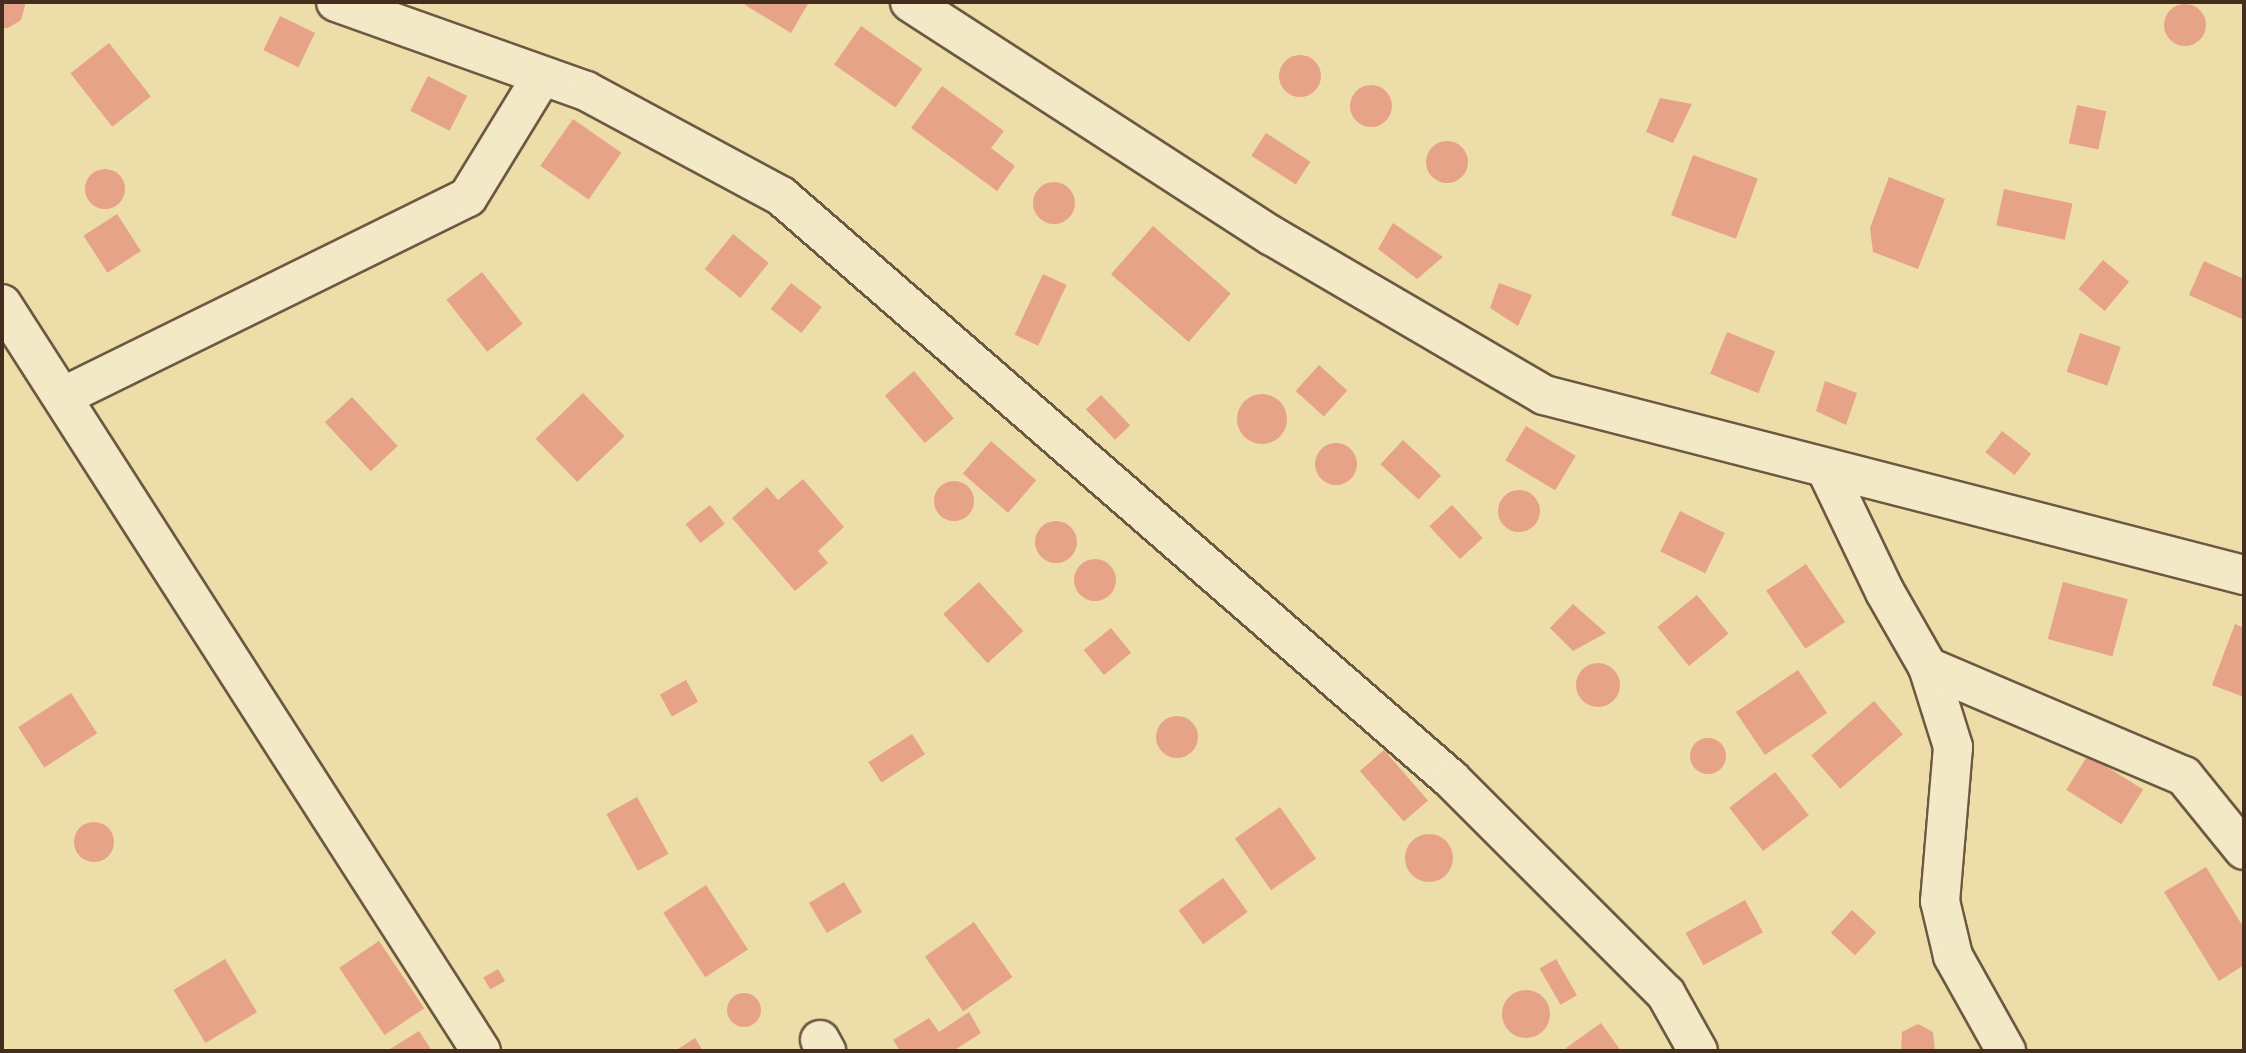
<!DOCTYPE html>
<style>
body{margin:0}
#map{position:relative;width:2246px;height:1053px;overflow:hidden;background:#ecdda9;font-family:"Libre Caslon Text",serif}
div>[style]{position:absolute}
.building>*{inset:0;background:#e7a387;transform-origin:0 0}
.round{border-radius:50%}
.roads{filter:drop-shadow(2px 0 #6d5942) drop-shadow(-2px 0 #6d5942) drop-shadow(0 2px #6d5942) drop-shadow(0 -2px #6d5942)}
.minor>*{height:38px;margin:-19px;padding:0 19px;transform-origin:19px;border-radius:19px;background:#f3e9c7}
span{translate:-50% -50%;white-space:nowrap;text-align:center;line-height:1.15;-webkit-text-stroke:6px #f3e9c7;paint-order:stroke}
.frame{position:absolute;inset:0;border:4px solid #432d1f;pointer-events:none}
</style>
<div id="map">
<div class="building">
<i style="clip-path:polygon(2px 2px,26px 2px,21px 20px,8px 28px,2px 28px)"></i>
<i style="clip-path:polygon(747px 2px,809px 2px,791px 33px,745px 5px)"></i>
<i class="round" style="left:2164px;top:4px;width:42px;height:42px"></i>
<i style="left:280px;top:16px;width:39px;height:38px;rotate:26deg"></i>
<i style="left:861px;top:26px;width:75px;height:47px;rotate:35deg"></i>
<i style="left:109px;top:43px;width:68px;height:49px;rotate:52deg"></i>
<i class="round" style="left:1279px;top:55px;width:42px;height:42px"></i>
<i style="left:428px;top:76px;width:44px;height:39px;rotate:27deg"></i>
<i class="round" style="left:1350px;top:85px;width:42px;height:42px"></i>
<i style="clip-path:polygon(942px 86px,1004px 131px,991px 148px,1015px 166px,997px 191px,911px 128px)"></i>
<i style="clip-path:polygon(1660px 98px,1692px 104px,1673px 143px,1646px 132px)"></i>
<i style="left:2077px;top:105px;width:30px;height:39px;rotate:12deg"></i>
<i style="left:573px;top:119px;width:59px;height:57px;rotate:35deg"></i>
<i style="left:1266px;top:133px;width:53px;height:27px;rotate:33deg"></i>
<i class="round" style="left:1426px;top:141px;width:42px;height:42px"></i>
<i style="left:1693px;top:155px;width:69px;height:64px;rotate:20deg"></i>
<i class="round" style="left:85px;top:169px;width:40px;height:40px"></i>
<i style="clip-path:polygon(1889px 177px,1945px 199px,1918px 269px,1873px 252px,1870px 228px)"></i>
<i class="round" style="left:1033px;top:182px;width:42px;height:42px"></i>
<i style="left:2004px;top:189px;width:70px;height:37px;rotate:12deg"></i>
<i style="left:117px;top:214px;width:44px;height:40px;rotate:57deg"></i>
<i style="clip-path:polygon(1393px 223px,1443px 257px,1417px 279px,1378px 249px)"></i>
<i style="left:1153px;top:226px;width:103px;height:64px;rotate:41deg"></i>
<i style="left:733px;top:234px;width:46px;height:45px;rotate:39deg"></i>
<i style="left:2103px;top:260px;width:34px;height:38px;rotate:40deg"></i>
<i style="clip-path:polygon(2204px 261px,2244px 279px,2244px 320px,2189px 295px)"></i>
<i style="left:482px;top:272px;width:66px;height:45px;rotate:52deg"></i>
<i style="left:1043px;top:274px;width:26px;height:67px;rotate:25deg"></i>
<i style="left:791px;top:283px;width:39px;height:33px;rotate:38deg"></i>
<i style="clip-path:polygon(1499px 283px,1532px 295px,1518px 326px,1490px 308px)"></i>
<i style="left:1727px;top:332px;width:52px;height:45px;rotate:22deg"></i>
<i style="left:2080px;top:333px;width:43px;height:41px;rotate:19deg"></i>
<i style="left:1319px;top:365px;width:38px;height:35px;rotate:42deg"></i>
<i style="left:914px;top:371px;width:62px;height:38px;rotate:50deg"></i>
<i style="clip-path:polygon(1825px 381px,1857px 393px,1846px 425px,1816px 411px)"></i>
<i style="left:583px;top:393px;width:60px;height:66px;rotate:46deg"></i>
<i class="round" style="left:1237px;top:394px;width:50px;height:50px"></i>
<i style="left:1101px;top:395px;width:42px;height:21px;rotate:46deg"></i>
<i style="left:352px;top:397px;width:67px;height:37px;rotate:47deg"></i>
<i style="left:1526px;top:426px;width:58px;height:40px;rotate:31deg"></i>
<i style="left:2002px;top:431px;width:37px;height:27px;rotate:38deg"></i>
<i style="left:1403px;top:440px;width:52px;height:33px;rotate:43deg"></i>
<i style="left:991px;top:441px;width:60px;height:43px;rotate:41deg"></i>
<i class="round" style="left:1315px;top:443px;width:42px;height:42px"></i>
<i style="clip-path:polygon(803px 479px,844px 527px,818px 551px,828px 563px,795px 591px,732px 518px,767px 487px,778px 500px)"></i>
<i class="round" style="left:934px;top:481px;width:40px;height:40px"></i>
<i class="round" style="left:1498px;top:490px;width:42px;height:42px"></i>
<i style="left:710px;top:505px;width:24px;height:31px;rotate:52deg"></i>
<i style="left:1452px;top:505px;width:45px;height:31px;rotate:47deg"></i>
<i style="left:1680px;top:511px;width:50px;height:45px;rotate:26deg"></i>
<i class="round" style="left:1035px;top:521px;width:42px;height:42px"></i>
<i class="round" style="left:1074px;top:559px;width:42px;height:42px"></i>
<i style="left:1806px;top:564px;width:70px;height:48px;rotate:56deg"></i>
<i style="left:979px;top:582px;width:66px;height:48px;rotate:48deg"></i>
<i style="left:2063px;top:582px;width:67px;height:59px;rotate:15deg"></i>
<i style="left:1697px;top:595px;width:50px;height:51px;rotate:51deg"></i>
<i style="clip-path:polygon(1573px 604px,1606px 633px,1573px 651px,1550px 628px)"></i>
<i style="clip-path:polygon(2235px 624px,2244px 628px,2244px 697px,2212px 685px)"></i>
<i style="left:1111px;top:628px;width:32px;height:35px;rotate:51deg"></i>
<i class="round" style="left:1576px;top:663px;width:44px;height:44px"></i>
<i style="left:1798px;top:670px;width:52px;height:75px;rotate:56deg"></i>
<i style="left:686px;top:680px;width:25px;height:30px;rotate:61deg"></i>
<i style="left:71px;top:693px;width:48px;height:63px;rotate:57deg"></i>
<i style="left:1874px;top:701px;width:44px;height:83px;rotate:49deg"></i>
<i class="round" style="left:1156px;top:716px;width:42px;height:42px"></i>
<i style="left:912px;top:734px;width:24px;height:52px;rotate:57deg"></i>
<i class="round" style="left:1690px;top:738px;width:36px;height:36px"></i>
<i style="left:1384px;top:750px;width:67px;height:32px;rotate:49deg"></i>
<i style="left:2088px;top:755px;width:65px;height:41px;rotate:32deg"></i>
<i style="left:1775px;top:772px;width:55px;height:58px;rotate:52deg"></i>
<i style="left:637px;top:797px;width:65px;height:35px;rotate:61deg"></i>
<i style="left:1280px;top:807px;width:63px;height:55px;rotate:55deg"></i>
<i class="round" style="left:74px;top:822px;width:40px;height:40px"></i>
<i class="round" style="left:1405px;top:834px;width:48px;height:48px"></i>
<i style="clip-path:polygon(2206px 867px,2244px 928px,2244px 965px,2219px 981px,2164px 892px)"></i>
<i style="left:1223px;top:878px;width:42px;height:55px;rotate:54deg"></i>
<i style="left:844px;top:882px;width:35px;height:41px;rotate:59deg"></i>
<i style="left:706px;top:885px;width:77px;height:51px;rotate:57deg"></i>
<i style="left:1745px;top:900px;width:37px;height:68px;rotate:61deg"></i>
<i style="left:1852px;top:910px;width:33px;height:31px;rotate:43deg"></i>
<i style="left:974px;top:922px;width:67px;height:60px;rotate:55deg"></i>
<i style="left:379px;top:941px;width:81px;height:48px;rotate:56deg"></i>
<i style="left:225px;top:959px;width:62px;height:60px;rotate:59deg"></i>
<i style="left:1556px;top:959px;width:42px;height:19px;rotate:60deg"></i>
<i style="left:498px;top:969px;width:14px;height:17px;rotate:60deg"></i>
<i class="round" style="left:1502px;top:990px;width:48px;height:48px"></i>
<i class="round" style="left:727px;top:993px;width:34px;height:34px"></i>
<i style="clip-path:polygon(969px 1012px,981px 1033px,953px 1051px,900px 1051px,893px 1040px,929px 1018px,939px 1032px)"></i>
<i style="clip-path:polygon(1601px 1023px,1621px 1051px,1568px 1051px,1566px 1048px)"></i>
<i style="clip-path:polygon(1918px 1024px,1933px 1032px,1935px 1051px,1901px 1051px,1902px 1032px)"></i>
<i style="clip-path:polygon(419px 1031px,432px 1051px,387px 1051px)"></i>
<i style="clip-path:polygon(695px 1038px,703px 1051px,675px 1051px)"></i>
</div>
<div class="roads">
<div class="minor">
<i style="left:336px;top:2px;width:265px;rotate:19.6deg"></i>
<i style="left:586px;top:91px;width:221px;rotate:28.3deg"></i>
<i style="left:781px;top:196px;width:888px;rotate:41.03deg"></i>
<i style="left:1451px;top:779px;width:304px;rotate:45deg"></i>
<i style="left:1666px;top:994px;width:65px;rotate:60.7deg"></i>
<i style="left:910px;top:2px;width:431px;rotate:32.9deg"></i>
<i style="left:1272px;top:236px;width:315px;rotate:30.3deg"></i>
<i style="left:1544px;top:395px;width:723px;rotate:14.42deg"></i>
<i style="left:2px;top:304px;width:887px;rotate:57.33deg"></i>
<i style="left:64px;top:396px;width:450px;rotate:-26.2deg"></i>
<i style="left:468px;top:197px;width:140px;rotate:-58.5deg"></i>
<i style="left:1826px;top:469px;width:136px;rotate:64.4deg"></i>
<i style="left:1885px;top:592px;width:86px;rotate:60.2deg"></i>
<i style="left:1928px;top:667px;width:84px;rotate:72.6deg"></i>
<i style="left:1953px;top:747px;width:155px;rotate:94.8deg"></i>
<i style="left:1940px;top:901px;width:57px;rotate:76.7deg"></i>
<i style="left:1953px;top:956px;width:109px;rotate:60.8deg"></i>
<i style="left:1928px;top:667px;width:278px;rotate:23.1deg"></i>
<i style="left:2184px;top:776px;width:95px;rotate:51deg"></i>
<i style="left:820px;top:1040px;width:13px;rotate:61deg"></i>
</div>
</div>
<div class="frame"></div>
</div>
